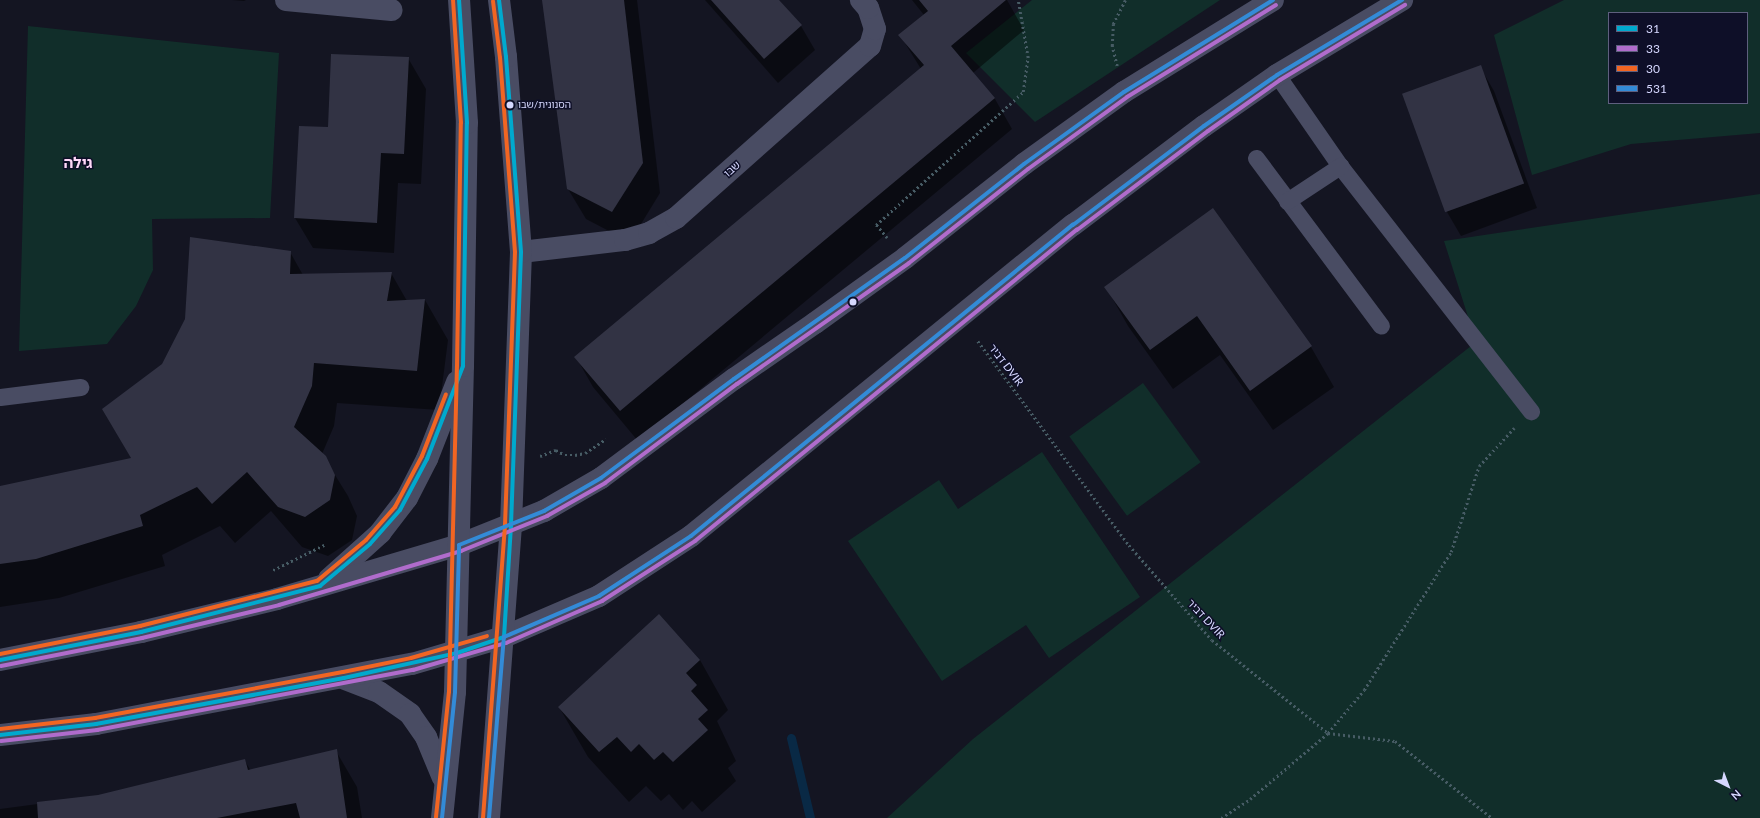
<!DOCTYPE html>
<meta charset="utf-8">
<style>
body{margin:0}
#map{position:relative;width:1760px;height:818px;overflow:hidden;background:#141522;font-family:Lato,"Noto Sans Hebrew",sans-serif}
div>[style]{position:absolute}
.green>*{inset:0;background:#112e2a;transform-origin:0 0}
.shadow>*{inset:0;background:#0007}
.stream>*{height:9px;margin:-4.5px;padding:0 4.5px;transform-origin:4.5px;border-radius:4.5px;background:#092945}
.building>*{inset:0;background:#323344;transform-origin:0 0}
.path>*{height:2.5px;margin-top:-1.25px;transform-origin:0;background:repeating-linear-gradient(90deg,#475c65 0 2px,transparent 0 5px)}
.service>*{height:17px;margin:-8.5px;padding:0 8.5px;transform-origin:8.5px;border-radius:8.5px;background:#494c63}
.minor>*{height:22px;margin:-11px;padding:0 11px;transform-origin:11px;border-radius:11px;background:#494c63}
.tertiary>*{height:22px;margin:-11px;padding:0 11px;transform-origin:11px;border-radius:11px;background:#494c63}
.bus-1>*{height:4px;margin:-2px;padding:0 2px;transform-origin:2px;border-radius:2px;background:#00a9ce}
.bus-2>*{height:4px;margin:-2px;padding:0 2px;transform-origin:2px;border-radius:2px;background:#b06ccc}
.bus-3>*{height:4px;margin:-2px;padding:0 2px;transform-origin:2px;border-radius:2px;background:#f26522}
.bus-4>*{height:4px;margin:-2px;padding:0 2px;transform-origin:2px;border-radius:2px;background:#338bd7}
.dots>*{width:11px;height:11px;translate:-50% -50%;box-sizing:border-box;border:2px solid #0e0f28;border-radius:50%}
span{translate:-50% -50%;white-space:nowrap;text-align:center;line-height:1.15;-webkit-text-stroke:3px #0e0f28;paint-order:stroke}
.bus-label{font-size:10px;color:#d6d8ff}
.left{translate:0 -50%;text-align:left}
.street-label{font-size:11px;color:#d6d8ff}
.district-label{font-size:15px;color:#ffd8f8;font-weight:700}
.legend{position:absolute;left:1608px;top:12px;width:140px;height:92px;box-sizing:border-box;background:#0e0f28;border:1px solid #5e5f7e;margin:0;padding:5px 7px;list-style:none;font-size:12px;color:#d6d8ff}
.legend li{display:flex;align-items:center;gap:8px;height:20px}
.legend b{width:20px;border:1px solid #5e5f7e}
.north{position:absolute;left:1708px;top:766px;width:40px;height:40px;-webkit-text-stroke:3px #0e0f28;paint-order:stroke;rotate:138deg;font-size:11px;font-weight:700;line-height:16px;text-align:center;color:#d6d8ff}
.north::after{content:'';display:block;margin:auto;width:14px;height:18px;background:#d6d8ff;clip-path:polygon(50% 0,100% 100%,50% 72%,0 100%)}
</style>
<div id="map">
<div class="green">
<i style="clip-path:polygon(1032px 0,1220px 0,1035px 122px,966px 53px)"></i>
<i style="clip-path:polygon(evenodd,1564px 0,1760px 0,1760px 133px,1631px 144px,1532px 175px,1494px 35px,1564px 0,1609px 13px,1747px 13px,1747px 103px,1609px 103px,1609px 13px)"></i>
<i style="clip-path:polygon(28px 26px,279px 53px,270px 218px,152px 219px,153px 270px,136px 306px,107px 344px,19px 351px)"></i>
<i style="clip-path:polygon(1760px 194px,1760px 818px,887px 818px,973px 739px,1476px 342px,1444px 241px)"></i>
<i style="left:1143px;top:383px;width:98px;height:91px;rotate:54deg"></i>
<i style="clip-path:polygon(1042px 452px,1140px 597px,1049px 658px,1026px 625px,942px 681px,848px 541px,939px 480px,958px 509px)"></i>
</div>
<div class="shadow">
<i style="clip-path:polygon(232px 0,246px 0,244px 1px)"></i>
<i style="clip-path:polygon(543px 0,637px 0,660px 193px,630px 242px,586px 219px,568px 189px)"></i>
<i style="clip-path:polygon(705px 0,778px 0,801px 26px,815px 50px,778px 83px)"></i>
<i style="clip-path:polygon(912px 0,1007px 0,1024px 30px,973px 73px,995px 99px,1012px 129px,638px 441px,593px 387px,576px 357px,921px 69px,900px 35px,924px 15px)"></i>
<i style="clip-path:polygon(408px 58px,426px 89px,421px 184px,398px 183px,394px 253px,313px 248px,295px 218px,329px 128px)"></i>
<i style="clip-path:polygon(1480px 67px,1494px 91px,1537px 208px,1461px 236px,1447px 212px)"></i>
<i style="clip-path:polygon(1213px 210px,1311px 347px,1334px 387px,1273px 430px,1220px 355px,1173px 389px,1128px 326px,1106px 287px)"></i>
<i style="clip-path:polygon(290px 252px,303px 275px,391px 273px,407px 301px,425px 300px,448px 340px,439px 410px,337px 403px,334px 426px,322px 454px,348px 496px,357px 516px,352px 540px,328px 556px,302px 547px,271px 511px,235px 543px,220px 526px,162px 555px,165px 566px,59px 598px,0 607px,0 487px,132px 459px,163px 365px)"></i>
<i style="clip-path:polygon(700px 660px,728px 710px,717px 721px,736px 761px,728px 768px,736px 781px,702px 812px,692px 801px,683px 810px,669px 794px,661px 801px,646px 786px,629px 802px,588px 757px,559px 707px)"></i>
<i style="clip-path:polygon(336px 751px,357px 787px,362px 818px,0 818px,0 809px,98px 796px,245px 761px,251px 771px)"></i>
</div>
<div class="stream">
<i style="left:791px;top:738px;width:82px;rotate:76.6deg"></i>
</div>
<div class="building">
<i style="clip-path:polygon(542px 0,624px 0,643px 163px,612px 212px,567px 189px)"></i>
<i style="clip-path:polygon(711px 0,779px 0,802px 25px,764px 59px)"></i>
<i style="clip-path:polygon(919px 0,1006px 0,951px 46px,995px 98px,620px 411px,574px 357px,924px 65px,898px 35px,928px 11px)"></i>
<i style="clip-path:polygon(331px 54px,409px 57px,404px 154px,381px 153px,377px 223px,294px 218px,299px 126px,328px 127px)"></i>
<i style="left:1481px;top:65px;width:126px;height:84px;rotate:70deg"></i>
<i style="clip-path:polygon(1213px 208px,1312px 346px,1250px 391px,1197px 316px,1150px 350px,1104px 287px)"></i>
<i style="clip-path:polygon(190px 237px,291px 251px,290px 274px,392px 272px,387px 301px,425px 299px,417px 371px,314px 363px,312px 386px,294px 427px,326px 456px,335px 475px,330px 500px,305px 517px,278px 507px,247px 472px,212px 504px,197px 487px,140px 515px,143px 526px,36px 559px,0 564px,0 486px,131px 458px,102px 409px,162px 364px,185px 319px)"></i>
<i style="clip-path:polygon(659px 614px,700px 660px,686px 673px,697px 685px,691px 691px,708px 710px,698px 719px,708px 730px,673px 762px,663px 752px,654px 760px,639px 744px,631px 752px,617px 737px,599px 752px,558px 707px)"></i>
<i style="clip-path:polygon(337px 749px,347px 818px,300px 818px,296px 803px,217px 818px,38px 818px,37px 802px,98px 795px,245px 759px,248px 770px)"></i>
</div>
<div class="path">
<i style="left:1117px;top:66px;width:21px;rotate:-104deg"></i>
<i style="left:1112px;top:46px;width:22px;rotate:-87deg"></i>
<i style="left:1113px;top:24px;width:27px;rotate:-63deg"></i>
<i style="left:887px;top:238px;width:17px;rotate:-130deg"></i>
<i style="left:876px;top:225px;width:198px;rotate:-42.1deg"></i>
<i style="left:1023px;top:92px;width:34px;rotate:-82deg"></i>
<i style="left:1028px;top:58px;width:59px;rotate:-99.8deg"></i>
<i style="left:978px;top:341px;width:254px;rotate:53.5deg"></i>
<i style="left:1129px;top:545px;width:126px;rotate:48.9deg"></i>
<i style="left:1212px;top:640px;width:149px;rotate:38.7deg"></i>
<i style="left:1328px;top:733px;width:67px;rotate:6.8deg"></i>
<i style="left:1395px;top:741px;width:124px;rotate:38.4deg"></i>
<i style="left:540px;top:456px;width:17px;rotate:-21deg"></i>
<i style="left:556px;top:450px;width:10px;rotate:29deg"></i>
<i style="left:565px;top:455px;width:10px"></i>
<i style="left:575px;top:455px;width:10px;rotate:-11deg"></i>
<i style="left:585px;top:453px;width:25px;rotate:-34deg"></i>
<i style="left:273px;top:570px;width:57px;rotate:-26.1deg"></i>
<i style="left:1221px;top:818px;width:35px;rotate:-33deg"></i>
<i style="left:1250px;top:799px;width:102px;rotate:-40.2deg"></i>
<i style="left:1328px;top:733px;width:56px;rotate:-50.1deg"></i>
<i style="left:1364px;top:690px;width:163px;rotate:-57.8deg"></i>
<i style="left:1451px;top:552px;width:90px;rotate:-72deg"></i>
<i style="left:1479px;top:466px;width:52px;rotate:-47.4deg"></i>
</div>
<div class="service">
<i style="left:1277px;top:75px;width:111px;rotate:55.3deg"></i>
<i style="left:1340px;top:166px;width:311px;rotate:52.1deg"></i>
<i style="left:1256px;top:158px;width:209px;rotate:53.3deg"></i>
<i style="left:1287px;top:201px;width:64px;rotate:-33.4deg"></i>
<i style="left:0;top:397px;width:81px;rotate:-7.1deg"></i>
</div>
<div class="minor">
<i style="left:286px;top:0;width:106px;rotate:5.4deg"></i>
<i style="left:521px;top:252px;width:105px;rotate:-6.6deg"></i>
<i style="left:625px;top:240px;width:25px;rotate:-16deg"></i>
<i style="left:649px;top:233px;width:31px;rotate:-29deg"></i>
<i style="left:676px;top:218px;width:259px;rotate:-41.6deg"></i>
<i style="left:870px;top:46px;width:18px;rotate:-74deg"></i>
<i style="left:875px;top:29px;width:22px;rotate:-108deg"></i>
<i style="left:868px;top:8px;width:11px;rotate:-131deg"></i>
</div>
<div class="tertiary">
<i style="left:329px;top:579px;width:69px;rotate:-42deg"></i>
<i style="left:380px;top:533px;width:44px;rotate:-52.4deg"></i>
<i style="left:407px;top:498px;width:44px;rotate:-62.9deg"></i>
<i style="left:427px;top:459px;width:83px;rotate:-68.7deg"></i>
<i style="left:0;top:660px;width:144px;rotate:-11.2deg"></i>
<i style="left:141px;top:632px;width:140px;rotate:-13.6deg"></i>
<i style="left:277px;top:599px;width:190px;rotate:-16.5deg"></i>
<i style="left:459px;top:545px;width:92px;rotate:-21.8deg"></i>
<i style="left:544px;top:511px;width:66px;rotate:-30.1deg"></i>
<i style="left:601px;top:478px;width:166px;rotate:-36.7deg"></i>
<i style="left:734px;top:379px;width:98px;rotate:-34.7deg"></i>
<i style="left:815px;top:323px;width:111px;rotate:-35.8deg"></i>
<i style="left:905px;top:258px;width:152px;rotate:-38.3deg"></i>
<i style="left:1024px;top:164px;width:123px;rotate:-35.8deg"></i>
<i style="left:1124px;top:92px;width:175px;rotate:-31.7deg"></i>
<i style="left:345px;top:679px;width:36px;rotate:21deg"></i>
<i style="left:379px;top:692px;width:38px;rotate:35deg"></i>
<i style="left:410px;top:714px;width:28px;rotate:55deg"></i>
<i style="left:426px;top:737px;width:44px;rotate:67.5deg"></i>
<i style="left:0;top:735px;width:97px;rotate:-6.5deg"></i>
<i style="left:96px;top:724px;width:322px;rotate:-10.8deg"></i>
<i style="left:412px;top:664px;width:96px;rotate:-16.4deg"></i>
<i style="left:504px;top:637px;width:103px;rotate:-23.3deg"></i>
<i style="left:599px;top:596px;width:110px;rotate:-33.1deg"></i>
<i style="left:691px;top:536px;width:493px;rotate:-39.2deg"></i>
<i style="left:1073px;top:225px;width:164px;rotate:-37.1deg"></i>
<i style="left:1204px;top:126px;width:89px;rotate:-34.9deg"></i>
<i style="left:1277px;top:75px;width:146px;rotate:-31deg"></i>
<i style="left:442px;top:818px;width:127px;rotate:-84.1deg"></i>
<i style="left:455px;top:692px;width:326px;rotate:-88.6deg"></i>
<i style="left:463px;top:366px;width:243px;rotate:-89.1deg"></i>
<i style="left:467px;top:123px;width:123px;rotate:-93.7deg"></i>
<i style="left:489px;top:818px;width:294px;rotate:-85.7deg"></i>
<i style="left:511px;top:525px;width:273px;rotate:-87.9deg"></i>
<i style="left:521px;top:252px;width:196px;rotate:-94.4deg"></i>
<i style="left:506px;top:57px;width:57px;rotate:-97deg"></i>
</div>
<div class="bus-1">
<i style="left:0;top:660px;width:144px;rotate:-11.2deg"></i>
<i style="left:141px;top:632px;width:185px;rotate:-14.4deg"></i>
<i style="left:320px;top:586px;width:65px;rotate:-40deg"></i>
<i style="left:370px;top:544px;width:45px;rotate:-48.6deg"></i>
<i style="left:400px;top:510px;width:58px;rotate:-62.1deg"></i>
<i style="left:427px;top:459px;width:100px;rotate:-68.8deg"></i>
<i style="left:463px;top:366px;width:243px;rotate:-89.1deg"></i>
<i style="left:467px;top:123px;width:123px;rotate:-93.7deg"></i>
<i style="left:0;top:735px;width:97px;rotate:-6.5deg"></i>
<i style="left:96px;top:724px;width:252px;rotate:-10.5deg"></i>
<i style="left:344px;top:678px;width:116px;rotate:-12.5deg"></i>
<i style="left:457px;top:653px;width:50px;rotate:-18.8deg"></i>
<i style="left:504px;top:637px;width:112px;rotate:-86.4deg"></i>
<i style="left:511px;top:525px;width:273px;rotate:-87.9deg"></i>
<i style="left:521px;top:252px;width:196px;rotate:-94.4deg"></i>
<i style="left:506px;top:57px;width:57px;rotate:-97deg"></i>
</div>
<div class="bus-2">
<i style="left:1px;top:666px;width:144px;rotate:-11.2deg"></i>
<i style="left:142px;top:638px;width:141px;rotate:-13.5deg"></i>
<i style="left:279px;top:605px;width:190px;rotate:-16.5deg"></i>
<i style="left:461px;top:551px;width:93px;rotate:-22.1deg"></i>
<i style="left:547px;top:516px;width:67px;rotate:-29.6deg"></i>
<i style="left:605px;top:483px;width:165px;rotate:-36.9deg"></i>
<i style="left:737px;top:384px;width:210px;rotate:-35.1deg"></i>
<i style="left:909px;top:263px;width:152px;rotate:-38.3deg"></i>
<i style="left:1028px;top:169px;width:122px;rotate:-36deg"></i>
<i style="left:1127px;top:97px;width:175px;rotate:-31.7deg"></i>
<i style="left:1px;top:741px;width:97px;rotate:-6.5deg"></i>
<i style="left:97px;top:730px;width:322px;rotate:-10.8deg"></i>
<i style="left:413px;top:670px;width:97px;rotate:-16.2deg"></i>
<i style="left:506px;top:643px;width:105px;rotate:-23.6deg"></i>
<i style="left:602px;top:601px;width:111px;rotate:-32.8deg"></i>
<i style="left:695px;top:541px;width:493px;rotate:-39.2deg"></i>
<i style="left:1077px;top:230px;width:164px;rotate:-37.1deg"></i>
<i style="left:1208px;top:131px;width:88px;rotate:-35.3deg"></i>
<i style="left:1280px;top:80px;width:146px;rotate:-31deg"></i>
</div>
<div class="bus-3">
<i style="left:0;top:654px;width:143px;rotate:-11.3deg"></i>
<i style="left:140px;top:626px;width:183px;rotate:-14.3deg"></i>
<i style="left:317px;top:581px;width:64px;rotate:-39.9deg"></i>
<i style="left:366px;top:540px;width:44px;rotate:-48.7deg"></i>
<i style="left:395px;top:507px;width:58px;rotate:-62.1deg"></i>
<i style="left:422px;top:456px;width:66px;rotate:-68.8deg"></i>
<i style="left:0;top:729px;width:96px;rotate:-6.6deg"></i>
<i style="left:95px;top:718px;width:252px;rotate:-10.5deg"></i>
<i style="left:343px;top:672px;width:69px;rotate:-11.6deg"></i>
<i style="left:411px;top:658px;width:79px;rotate:-16.1deg"></i>
<i style="left:436px;top:817px;width:126px;rotate:-84.1deg"></i>
<i style="left:449px;top:692px;width:326px;rotate:-88.6deg"></i>
<i style="left:457px;top:366px;width:243px;rotate:-89.1deg"></i>
<i style="left:461px;top:123px;width:123px;rotate:-93.7deg"></i>
<i style="left:483px;top:818px;width:294px;rotate:-85.7deg"></i>
<i style="left:505px;top:525px;width:273px;rotate:-87.9deg"></i>
<i style="left:515px;top:252px;width:195px;rotate:-94.4deg"></i>
<i style="left:500px;top:58px;width:57px;rotate:-97deg"></i>
</div>
<div class="bus-4">
<i style="left:442px;top:818px;width:127px;rotate:-84.1deg"></i>
<i style="left:455px;top:692px;width:147px;rotate:-88.4deg"></i>
<i style="left:459px;top:545px;width:92px;rotate:-21.8deg"></i>
<i style="left:544px;top:511px;width:66px;rotate:-30.1deg"></i>
<i style="left:601px;top:478px;width:166px;rotate:-36.7deg"></i>
<i style="left:734px;top:379px;width:209px;rotate:-35.3deg"></i>
<i style="left:905px;top:258px;width:152px;rotate:-38.3deg"></i>
<i style="left:1024px;top:164px;width:123px;rotate:-35.8deg"></i>
<i style="left:1124px;top:92px;width:175px;rotate:-31.7deg"></i>
<i style="left:489px;top:818px;width:182px;rotate:-85.3deg"></i>
<i style="left:504px;top:637px;width:103px;rotate:-23.3deg"></i>
<i style="left:599px;top:596px;width:110px;rotate:-33.1deg"></i>
<i style="left:691px;top:536px;width:493px;rotate:-39.2deg"></i>
<i style="left:1073px;top:225px;width:164px;rotate:-37.1deg"></i>
<i style="left:1204px;top:126px;width:89px;rotate:-34.9deg"></i>
<i style="left:1277px;top:75px;width:146px;rotate:-31deg"></i>
</div>
<div class="dots">
<i style="left:510px;top:105px;background:#d6d8ff"></i>
<i style="left:853px;top:302px;background:#d6d8ff"></i>
</div>
<div class="bus-label">
<span class="left" style="left:518px;top:105px">הסנונית/שבו</span>
</div>
<div class="street-label">
<span style="left:732px;top:169px;rotate:-42deg">שבו</span>
<span style="left:1006px;top:365px;rotate:53deg">דביר DVIR</span>
<span style="left:1206px;top:619px;rotate:47deg">דביר DVIR</span>
</div>
<div class="district-label">
<span style="left:78px;top:163px">גילה</span>
</div>
<ul class="legend">
<li><b style="height:5px;background:#00a9ce"></b>31</li>
<li><b style="height:5px;background:#b06ccc"></b>33</li>
<li><b style="height:5px;background:#f26522"></b>30</li>
<li><b style="height:5px;background:#338bd7"></b>531</li>
</ul>
<div class="north">N</div>
</div>
